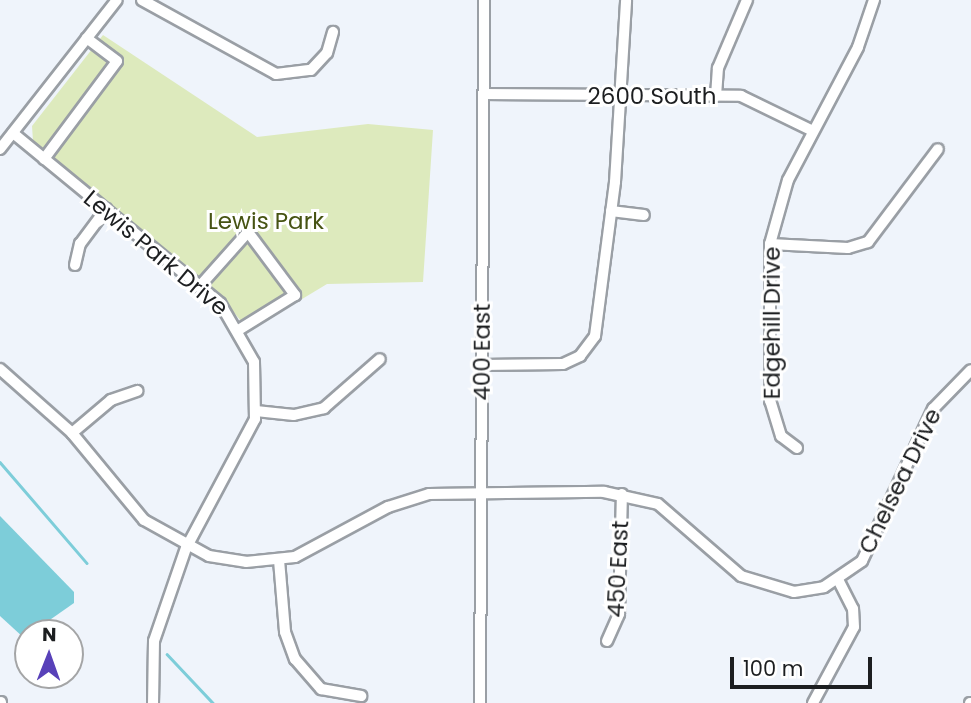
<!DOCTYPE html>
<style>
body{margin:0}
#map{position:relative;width:971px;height:703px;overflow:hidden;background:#eff4fb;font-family:Poppins,sans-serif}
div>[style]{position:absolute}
.green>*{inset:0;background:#ddeabd}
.water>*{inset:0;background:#7dcdd9}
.stream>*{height:2.5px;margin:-1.25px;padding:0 1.25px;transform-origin:1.25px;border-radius:1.25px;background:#7dcdd9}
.roads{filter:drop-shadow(2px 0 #9a9fa5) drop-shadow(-2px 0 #9a9fa5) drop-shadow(0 2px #9a9fa5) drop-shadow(0 -2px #9a9fa5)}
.minor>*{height:10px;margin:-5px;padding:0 5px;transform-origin:5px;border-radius:5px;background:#fff}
span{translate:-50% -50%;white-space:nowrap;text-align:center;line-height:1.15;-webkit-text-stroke:6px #fff;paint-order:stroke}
.street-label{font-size:23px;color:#1c1e20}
.park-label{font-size:23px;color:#465313}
.north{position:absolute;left:14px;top:619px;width:70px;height:70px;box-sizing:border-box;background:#fff;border:2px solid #a4a5a6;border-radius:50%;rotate:1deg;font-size:19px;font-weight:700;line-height:28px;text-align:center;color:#1c1e20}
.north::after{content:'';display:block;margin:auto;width:24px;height:32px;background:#5841b9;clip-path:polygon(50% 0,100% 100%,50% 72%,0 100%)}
.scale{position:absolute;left:730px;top:657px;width:142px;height:32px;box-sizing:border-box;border:4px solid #1c1e20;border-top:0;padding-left:9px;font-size:21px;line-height:24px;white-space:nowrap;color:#1c1e20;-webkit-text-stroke:5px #fff;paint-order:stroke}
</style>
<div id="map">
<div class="green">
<i style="clip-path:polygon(103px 35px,257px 137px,368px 124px,433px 130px,423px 282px,327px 284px,249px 331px,219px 294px,33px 141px,32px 126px)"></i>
</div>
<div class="water">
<i style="clip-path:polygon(0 516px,74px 592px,74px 603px,24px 638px,0 616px)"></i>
</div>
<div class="stream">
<i style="left:0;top:462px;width:133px;rotate:49.3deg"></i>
<i style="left:167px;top:654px;width:67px;rotate:46.8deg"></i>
</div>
<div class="roads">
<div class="minor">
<i style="left:142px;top:0;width:153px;rotate:28.9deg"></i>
<i style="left:276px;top:74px;width:35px;rotate:-7deg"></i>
<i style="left:311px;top:70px;width:23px;rotate:-47deg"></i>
<i style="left:327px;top:53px;width:22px;rotate:-74deg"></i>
<i style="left:483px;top:94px;width:258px;rotate:0.4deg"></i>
<i style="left:741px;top:96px;width:80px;rotate:25.9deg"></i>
<i style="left:716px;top:96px;width:28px;rotate:-86deg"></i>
<i style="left:718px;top:68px;width:74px;rotate:-66.9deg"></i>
<i style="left:13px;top:133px;width:268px;rotate:39.4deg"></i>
<i style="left:220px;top:303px;width:68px;rotate:60deg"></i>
<i style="left:254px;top:362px;width:57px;rotate:89deg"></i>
<i style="left:255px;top:419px;width:146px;rotate:118.1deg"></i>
<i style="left:186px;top:548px;width:98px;rotate:109deg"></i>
<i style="left:154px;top:641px;width:62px;rotate:90.9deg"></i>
<i style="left:0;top:149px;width:189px;rotate:-51.9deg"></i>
<i style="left:44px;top:159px;width:122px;rotate:-53.3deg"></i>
<i style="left:117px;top:61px;width:38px;rotate:-143deg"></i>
<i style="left:611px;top:211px;width:33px;rotate:7deg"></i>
<i style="left:770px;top:244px;width:78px;rotate:2.9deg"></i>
<i style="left:848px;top:248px;width:21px;rotate:-17deg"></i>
<i style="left:868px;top:242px;width:116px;rotate:-53deg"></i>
<i style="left:75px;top:265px;width:22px;rotate:-77deg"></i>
<i style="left:80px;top:244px;width:44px;rotate:-53.4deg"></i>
<i style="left:199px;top:287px;width:74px;rotate:-48.3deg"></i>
<i style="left:248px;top:232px;width:79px;rotate:53.3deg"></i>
<i style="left:295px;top:295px;width:65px;rotate:148.3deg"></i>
<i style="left:482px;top:365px;width:81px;rotate:-0.7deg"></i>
<i style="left:563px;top:364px;width:19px;rotate:-25deg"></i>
<i style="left:580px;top:356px;width:25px;rotate:-53deg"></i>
<i style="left:595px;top:336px;width:155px;rotate:-82.6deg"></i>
<i style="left:615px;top:182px;width:182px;rotate:-86.5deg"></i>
<i style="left:0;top:369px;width:96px;rotate:41.6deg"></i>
<i style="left:72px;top:433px;width:113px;rotate:50.4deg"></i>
<i style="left:144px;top:520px;width:74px;rotate:29deg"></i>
<i style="left:209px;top:556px;width:37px;rotate:9deg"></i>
<i style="left:246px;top:562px;width:49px;rotate:-5.8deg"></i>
<i style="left:295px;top:557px;width:106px;rotate:-28.3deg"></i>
<i style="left:388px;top:507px;width:43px;rotate:-17.6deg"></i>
<i style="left:429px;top:494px;width:175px;rotate:-0.7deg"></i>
<i style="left:604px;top:492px;width:55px;rotate:12.5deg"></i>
<i style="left:658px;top:504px;width:110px;rotate:40.9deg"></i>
<i style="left:741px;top:576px;width:55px;rotate:16.8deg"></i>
<i style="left:794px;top:592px;width:30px;rotate:-9deg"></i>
<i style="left:824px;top:587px;width:46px;rotate:-34.4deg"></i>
<i style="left:862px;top:561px;width:168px;rotate:-65deg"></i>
<i style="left:933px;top:409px;width:54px;rotate:-45.7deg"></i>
<i style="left:256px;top:411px;width:38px;rotate:6deg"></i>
<i style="left:294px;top:415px;width:31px;rotate:-13deg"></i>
<i style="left:324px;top:408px;width:74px;rotate:-41.2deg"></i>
<i style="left:72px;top:433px;width:51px;rotate:-40.2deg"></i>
<i style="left:111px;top:400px;width:28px;rotate:-19deg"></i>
<i style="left:797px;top:448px;width:20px;rotate:-143deg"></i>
<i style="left:781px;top:436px;width:37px;rotate:-107deg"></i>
<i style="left:770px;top:401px;width:157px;rotate:-90deg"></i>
<i style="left:770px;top:244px;width:66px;rotate:-74.3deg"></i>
<i style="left:788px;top:180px;width:150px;rotate:-62.2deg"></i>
<i style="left:858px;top:47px;width:50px;rotate:-71.2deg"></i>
<i style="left:279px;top:560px;width:72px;rotate:85.2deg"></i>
<i style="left:285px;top:632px;width:29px;rotate:70deg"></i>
<i style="left:295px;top:659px;width:40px;rotate:49deg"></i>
<i style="left:321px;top:689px;width:41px;rotate:9.9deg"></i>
<i style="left:607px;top:641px;width:30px;rotate:-66deg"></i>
<i style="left:619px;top:614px;width:120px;rotate:-88.6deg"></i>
<i style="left:1px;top:703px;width:1px;rotate:-90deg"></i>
<i style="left:480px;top:703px;width:703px;rotate:-89.67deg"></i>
<i style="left:813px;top:703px;width:86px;rotate:-61.7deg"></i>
<i style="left:854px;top:627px;width:18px;rotate:-93deg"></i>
<i style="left:853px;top:609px;width:33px;rotate:-117deg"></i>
<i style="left:970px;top:703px;width:1px"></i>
</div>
</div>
<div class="street-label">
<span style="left:652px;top:96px">2600 South</span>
<span style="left:156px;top:253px;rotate:40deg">Lewis Park Drive</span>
<span style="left:772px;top:323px;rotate:-90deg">Edgehill Drive</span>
<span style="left:482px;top:352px;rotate:-90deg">400 East</span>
<span style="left:900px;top:481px;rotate:-64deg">Chelsea Drive</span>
<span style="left:618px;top:569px;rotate:-87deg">450 East</span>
</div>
<div class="park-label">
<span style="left:266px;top:221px">Lewis Park</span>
</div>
<div class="north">N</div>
<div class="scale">100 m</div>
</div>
